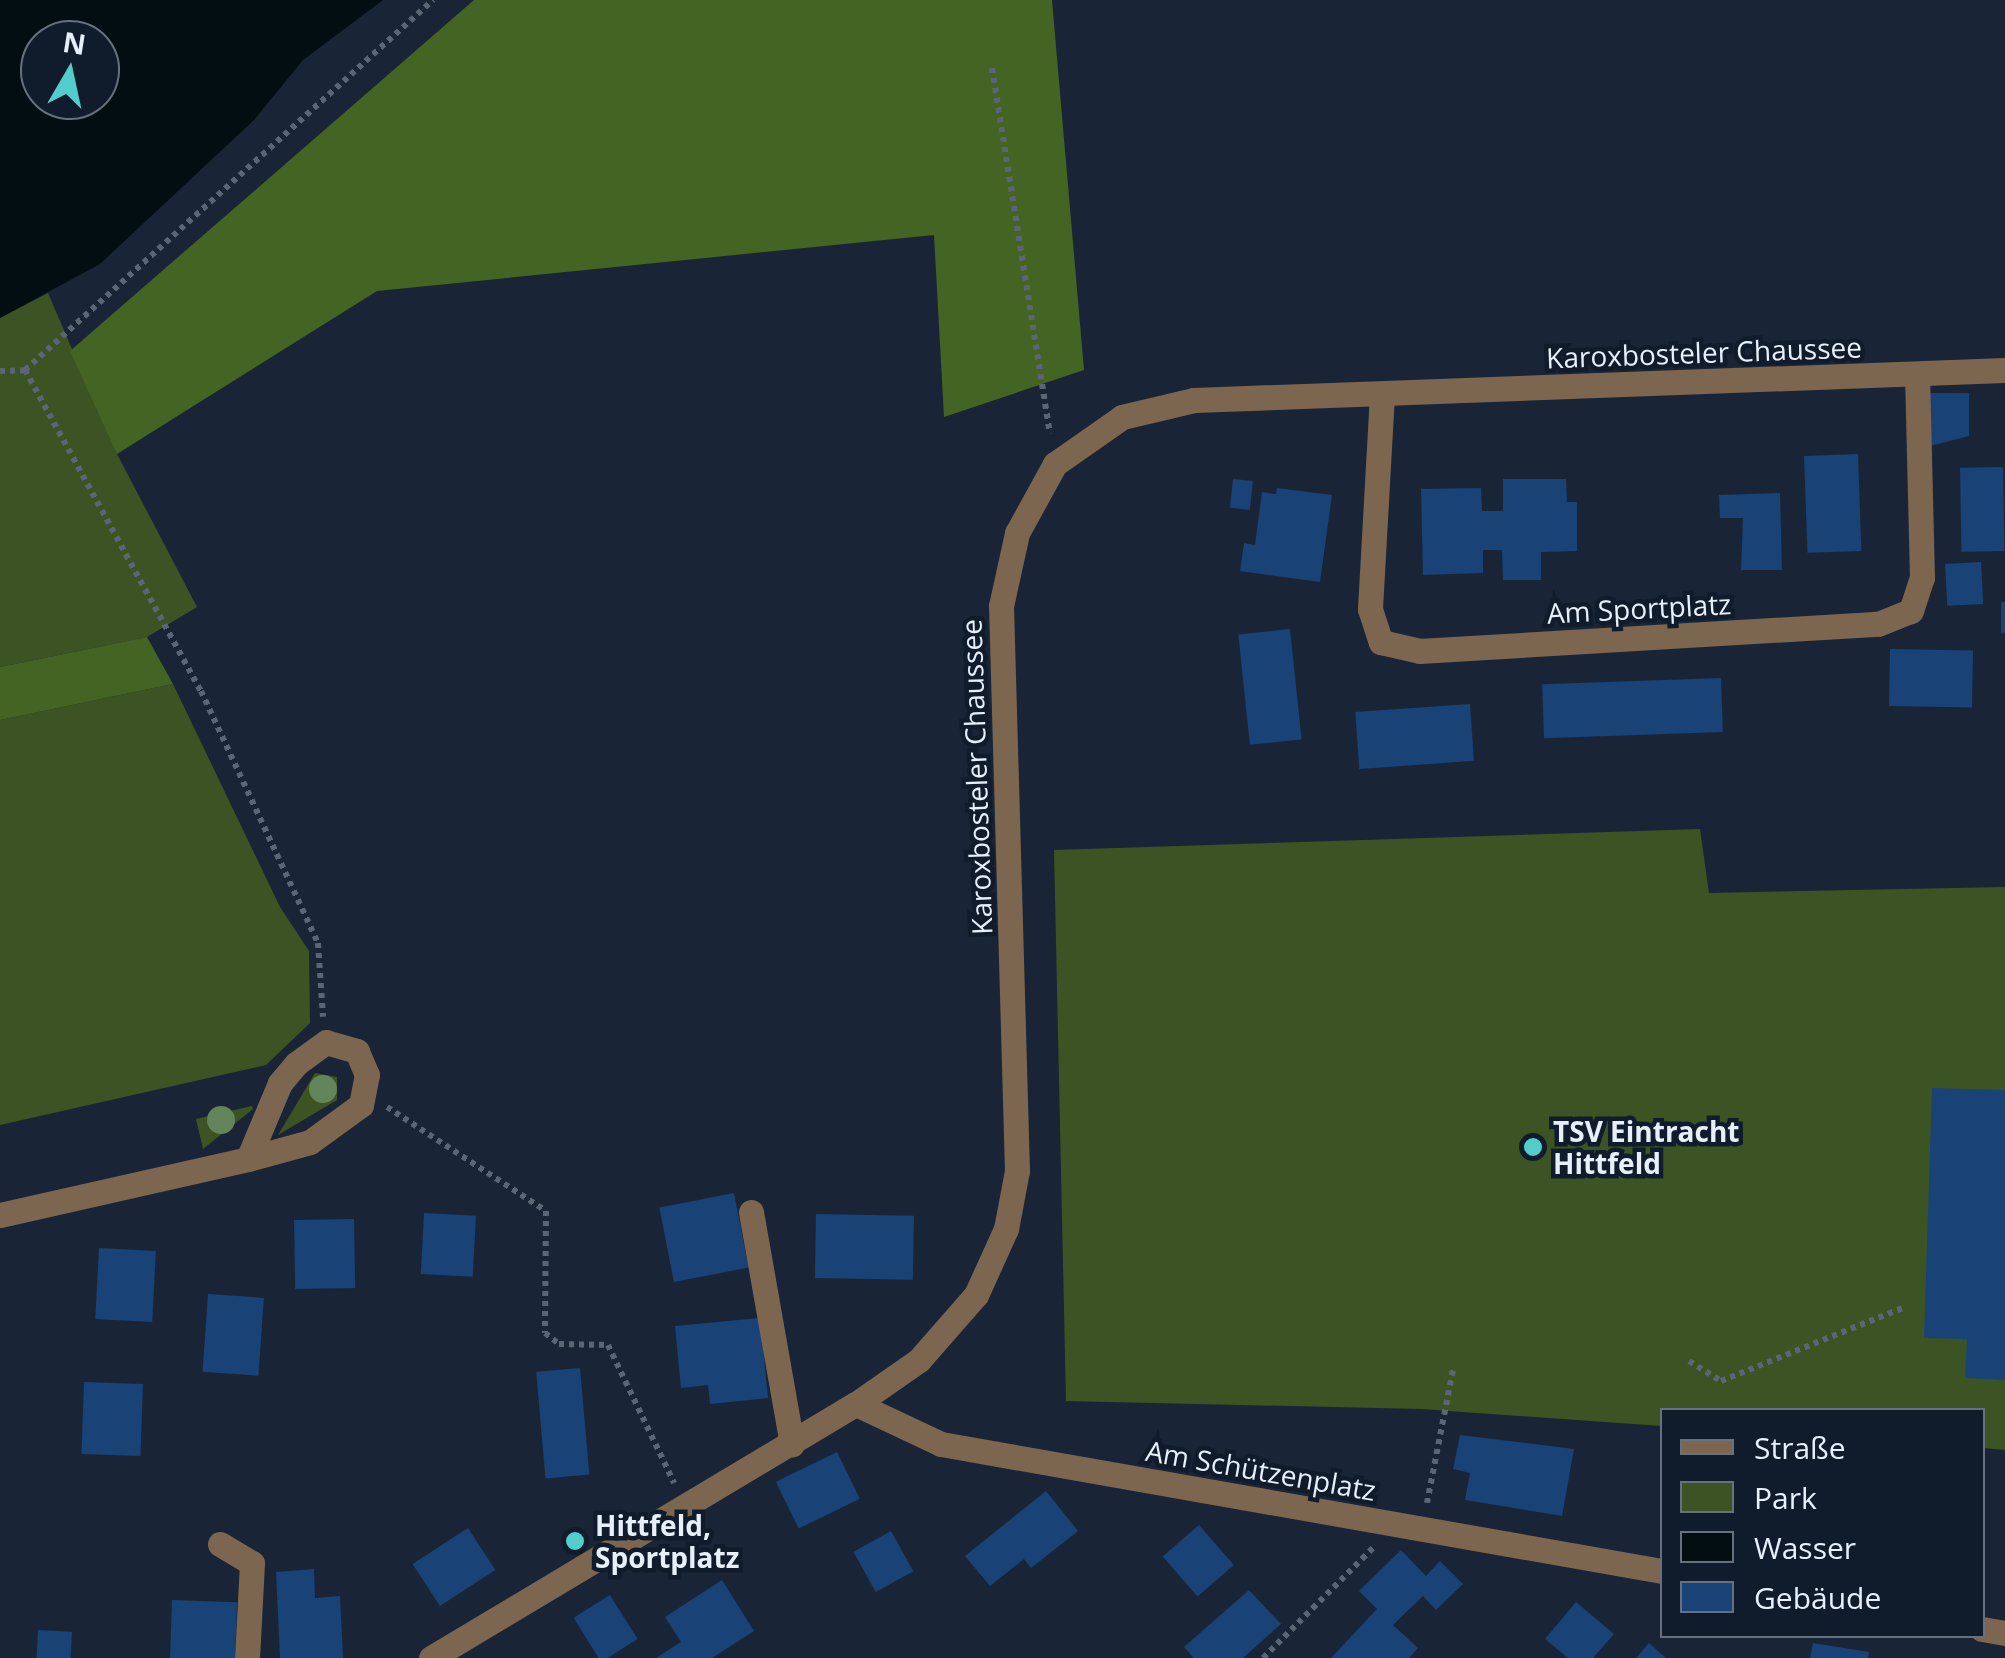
<!DOCTYPE html>
<meta charset="utf-8">
<style>
body{margin:0}
#map{position:relative;width:2005px;height:1658px;overflow:hidden;background:#192536;font-family:"Open Sans",sans-serif}
div>[style]{position:absolute}
.green>*{inset:0;background:#3c5424}
.forest>*{inset:0;background:#446423}
.water>*{inset:0;background:#030e12}
.building>*{inset:0;background:#194276;transform-origin:0 0}
.path>*{height:6px;margin-top:-3px;transform-origin:0;background:repeating-linear-gradient(90deg,#5b6574 0 5px,transparent 0 10px)}
.minor>*{height:25px;margin:-12.5px;padding:0 12.5px;transform-origin:12.5px;border-radius:12.5px;background:#7d664f}
.trees>*{width:28px;height:28px;margin:-14px;border-radius:50%;background:#64845a}
.dots>*{width:28px;height:28px;translate:-50% -50%;box-sizing:border-box;border:5px solid #101c2b;border-radius:50%}
span{translate:-50% -50%;white-space:nowrap;text-align:center;line-height:1.15;-webkit-text-stroke:9px #101c2b;paint-order:stroke}
.street-label{font-size:28px;color:#e7effa}
.poi-label{font-size:28px;color:#e7effa;font-weight:700}
.left{translate:0 -50%;text-align:left}
.legend{position:absolute;left:1660px;top:1408px;width:325px;height:230px;box-sizing:border-box;background:#101c2b;border:2px solid #66707e;margin:0;padding:12px 18px;list-style:none;font-size:30px;color:#e7effa}
.legend li{display:flex;align-items:center;gap:20px;height:50px}
.legend b{width:50px;border:2px solid #66707e}
.north{position:absolute;left:20px;top:20px;width:100px;height:100px;box-sizing:border-box;background:#101c2b;border:2px solid #66707e;border-radius:50%;rotate:9deg;font-size:28px;font-weight:700;line-height:40px;text-align:center;color:#e7effa}
.north::after{content:'';display:block;margin:auto;width:35px;height:45px;background:#53cdcb;clip-path:polygon(50% 0,100% 100%,50% 72%,0 100%)}
</style>
<div id="map">
<div class="green">
<i style="clip-path:polygon(48px 293px,117px 454px,197px 607px,147px 637px,0 667px,0 318px)"></i>
<i style="clip-path:polygon(173px 684px,280px 907px,309px 951px,310px 1023px,266px 1065px,0 1125px,0 720px)"></i>
<i style="clip-path:polygon(1700px 829px,1709px 893px,2005px 887px,2005px 1450px,1983px 1448px,1982px 1410px,1662px 1410px,1662px 1426px,1421px 1409px,1066px 1401px,1054px 850px)"></i>
<i style="clip-path:polygon(315px 1073px,337px 1077px,337px 1100px,278px 1135px)"></i>
<i style="clip-path:polygon(252px 1106px,253px 1109px,203px 1149px,196px 1119px)"></i>
</div>
<div class="forest">
<i style="clip-path:polygon(474px 0,1052px 0,1084px 370px,944px 417px,934px 235px,377px 291px,117px 454px,70px 351px)"></i>
<i style="clip-path:polygon(147px 637px,173px 684px,0 720px,0 667px)"></i>
</div>
<div class="water">
<i style="clip-path:polygon(evenodd,0 0,383px 0,303px 60px,254px 120px,100px 264px,0 318px,0 0,40px 40px,100px 40px,100px 100px,40px 100px,40px 40px)"></i>
</div>
<div class="building">
<i style="clip-path:polygon(1929px 393px,1969px 393px,1969px 436px,1930px 446px)"></i>
<i style="left:1858px;top:454px;width:97px;height:54px;rotate:88deg"></i>
<i style="left:2003px;top:467px;width:84px;height:43px;rotate:89deg"></i>
<i style="left:1233px;top:479px;width:20px;height:29px;rotate:6deg"></i>
<i style="clip-path:polygon(1503px 479px,1566px 479px,1567px 502px,1577px 502px,1577px 551px,1541px 552px,1541px 580px,1503px 580px,1502px 550px,1483px 550px,1483px 573px,1423px 575px,1421px 489px,1481px 488px,1482px 511px,1503px 511px)"></i>
<i style="clip-path:polygon(1277px 488px,1332px 495px,1320px 582px,1240px 571px,1244px 543px,1255px 545px,1262px 492px,1276px 494px)"></i>
<i style="clip-path:polygon(1780px 493px,1782px 570px,1741px 570px,1743px 518px,1720px 518px,1719px 495px)"></i>
<i style="left:1981px;top:562px;width:42px;height:36px;rotate:87deg"></i>
<i style="left:2001px;top:602px;width:4px;height:31px"></i>
<i style="left:1290px;top:629px;width:111px;height:52px;rotate:84deg"></i>
<i style="left:1890px;top:649px;width:83px;height:57px;rotate:1deg"></i>
<i style="left:1721px;top:678px;width:54px;height:179px;rotate:88deg"></i>
<i style="left:1470px;top:704px;width:57px;height:115px;rotate:86deg"></i>
<i style="clip-path:polygon(1932px 1088px,2005px 1090px,2005px 1380px,1965px 1378px,1967px 1339px,1924px 1338px)"></i>
<i style="left:734px;top:1193px;width:76px;height:76px;rotate:79deg"></i>
<i style="left:424px;top:1213px;width:52px;height:61px;rotate:3deg"></i>
<i style="left:816px;top:1214px;width:98px;height:64px;rotate:1deg"></i>
<i style="left:354px;top:1219px;width:69px;height:60px;rotate:89deg"></i>
<i style="left:99px;top:1248px;width:57px;height:71px;rotate:3deg"></i>
<i style="left:208px;top:1294px;width:56px;height:78px;rotate:4deg"></i>
<i style="clip-path:polygon(760px 1318px,768px 1398px,710px 1404px,708px 1385px,681px 1388px,675px 1326px)"></i>
<i style="left:580px;top:1368px;width:107px;height:44px;rotate:85deg"></i>
<i style="left:84px;top:1382px;width:59px;height:72px;rotate:2deg"></i>
<i style="clip-path:polygon(1460px 1435px,1574px 1449px,1562px 1516px,1465px 1500px,1470px 1473px,1453px 1469px)"></i>
<i style="left:837px;top:1452px;width:52px;height:68px;rotate:64deg"></i>
<i style="clip-path:polygon(1046px 1491px,1078px 1531px,1031px 1568px,1024px 1559px,990px 1586px,965px 1556px)"></i>
<i style="left:1199px;top:1525px;width:53px;height:48px;rotate:49deg"></i>
<i style="left:468px;top:1528px;width:50px;height:66px;rotate:57deg"></i>
<i style="left:891px;top:1531px;width:46px;height:43px;rotate:61deg"></i>
<i style="clip-path:polygon(1401px 1550px,1426px 1576px,1440px 1561px,1463px 1584px,1436px 1610px,1423px 1596px,1393px 1625px,1418px 1648px,1409px 1658px,1331px 1658px,1377px 1609px,1359px 1591px)"></i>
<i style="clip-path:polygon(314px 1569px,315px 1598px,340px 1596px,343px 1658px,280px 1658px,276px 1572px)"></i>
<i style="clip-path:polygon(722px 1580px,754px 1631px,712px 1658px,656px 1658px,681px 1642px,665px 1617px)"></i>
<i style="clip-path:polygon(1249px 1590px,1281px 1624px,1243px 1658px,1194px 1658px,1184px 1647px)"></i>
<i style="left:610px;top:1595px;width:52px;height:43px;rotate:58deg"></i>
<i style="left:172px;top:1600px;width:65px;height:58px;rotate:2deg"></i>
<i style="clip-path:polygon(1576px 1602px,1614px 1634px,1593px 1658px,1568px 1658px,1545px 1639px)"></i>
<i style="left:38px;top:1630px;width:34px;height:28px;rotate:3deg"></i>
<i style="clip-path:polygon(1649px 1643px,1666px 1658px,1636px 1658px)"></i>
<i style="clip-path:polygon(1813px 1643px,1869px 1652px,1868px 1658px,1810px 1658px)"></i>
</div>
<div class="path">
<i style="left:992px;top:68px;width:370px;rotate:81deg"></i>
<i style="left:25px;top:370px;width:366px;rotate:61.3deg"></i>
<i style="left:201px;top:691px;width:278px;rotate:65.1deg"></i>
<i style="left:318px;top:943px;width:74px;rotate:86.1deg"></i>
<i style="left:0;top:371px;width:25px;rotate:-2deg"></i>
<i style="left:25px;top:370px;width:551px;rotate:-42.2deg"></i>
<i style="left:387px;top:1107px;width:190px;rotate:33.2deg"></i>
<i style="left:546px;top:1211px;width:122px;rotate:90.5deg"></i>
<i style="left:545px;top:1333px;width:18px;rotate:38deg"></i>
<i style="left:559px;top:1344px;width:49px;rotate:1.2deg"></i>
<i style="left:608px;top:1345px;width:153px;rotate:64.4deg"></i>
<i style="left:1689px;top:1361px;width:38px;rotate:32deg"></i>
<i style="left:1721px;top:1381px;width:198px;rotate:-21.9deg"></i>
<i style="left:1427px;top:1503px;width:136px;rotate:-79deg"></i>
<i style="left:1263px;top:1658px;width:157px;rotate:-45deg"></i>
</div>
<div class="minor">
<i style="left:1382px;top:394px;width:215px;rotate:93.2deg"></i>
<i style="left:1370px;top:609px;width:35px;rotate:72deg"></i>
<i style="left:1381px;top:642px;width:39px;rotate:13deg"></i>
<i style="left:1419px;top:651px;width:460px;rotate:-3.4deg"></i>
<i style="left:1878px;top:624px;width:35px;rotate:-22deg"></i>
<i style="left:1911px;top:611px;width:35px;rotate:-72deg"></i>
<i style="left:1922px;top:578px;width:204px;rotate:-91.4deg"></i>
<i style="left:751px;top:1212px;width:236px;rotate:80deg"></i>
<i style="left:0;top:1215px;width:254px;rotate:-12.7deg"></i>
<i style="left:248px;top:1159px;width:64px;rotate:-15.3deg"></i>
<i style="left:310px;top:1142px;width:63px;rotate:-36deg"></i>
<i style="left:361px;top:1105px;width:31px;rotate:-79deg"></i>
<i style="left:367px;top:1075px;width:26px;rotate:-113deg"></i>
<i style="left:357px;top:1051px;width:32px;rotate:-164deg"></i>
<i style="left:326px;top:1042px;width:37px;rotate:144deg"></i>
<i style="left:296px;top:1064px;width:25px;rotate:130deg"></i>
<i style="left:280px;top:1083px;width:82px;rotate:112.8deg"></i>
<i style="left:856px;top:1404px;width:94px;rotate:25.2deg"></i>
<i style="left:941px;top:1444px;width:732px;rotate:9.99deg"></i>
<i style="left:220px;top:1544px;width:37px;rotate:31deg"></i>
<i style="left:252px;top:1563px;width:95px;rotate:93deg"></i>
<i style="left:1982px;top:1629px;width:23px;rotate:10deg"></i>
<i style="left:431px;top:1658px;width:495px;rotate:-30.9deg"></i>
<i style="left:856px;top:1404px;width:77px;rotate:-34.9deg"></i>
<i style="left:919px;top:1360px;width:86px;rotate:-48.8deg"></i>
<i style="left:976px;top:1295px;width:72px;rotate:-65.6deg"></i>
<i style="left:1006px;top:1229px;width:59px;rotate:-79.3deg"></i>
<i style="left:1017px;top:1171px;width:565px;rotate:-91.62deg"></i>
<i style="left:1001px;top:606px;width:75px;rotate:-77.6deg"></i>
<i style="left:1017px;top:533px;width:79px;rotate:-61.2deg"></i>
<i style="left:1055px;top:464px;width:82px;rotate:-35deg"></i>
<i style="left:1122px;top:417px;width:74px;rotate:-13.3deg"></i>
<i style="left:1194px;top:400px;width:812px;rotate:-2.12deg"></i>
</div>
<div class="trees">
<i style="left:323px;top:1089px"></i>
<i style="left:221px;top:1120px"></i>
</div>
<div class="dots">
<i style="left:1533px;top:1147px;background:#53cdcb"></i>
<i style="left:575px;top:1541px;background:#53cdcb"></i>
</div>
<div class="street-label">
<span style="left:1704px;top:352px;rotate:-2deg">Karoxbosteler Chaussee</span>
<span style="left:1639px;top:608px;rotate:-3deg">Am Sportplatz</span>
<span style="left:976px;top:777px;rotate:-92deg">Karoxbosteler Chaussee</span>
<span style="left:1261px;top:1470px;rotate:10deg">Am Schützenplatz</span>
</div>
<div class="poi-label">
<span class="left" style="left:1553px;top:1147px">TSV Eintracht<br>Hittfeld</span>
<span class="left" style="left:595px;top:1541px">Hittfeld,<br>Sportplatz</span>
</div>
<ul class="legend">
<li><b style="height:12px;background:#7d664f"></b>Straße</li>
<li><b style="height:28px;background:#3c5424"></b>Park</li>
<li><b style="height:28px;background:#030e12"></b>Wasser</li>
<li><b style="height:28px;background:#194276"></b>Gebäude</li>
</ul>
<div class="north">N</div>
</div>
